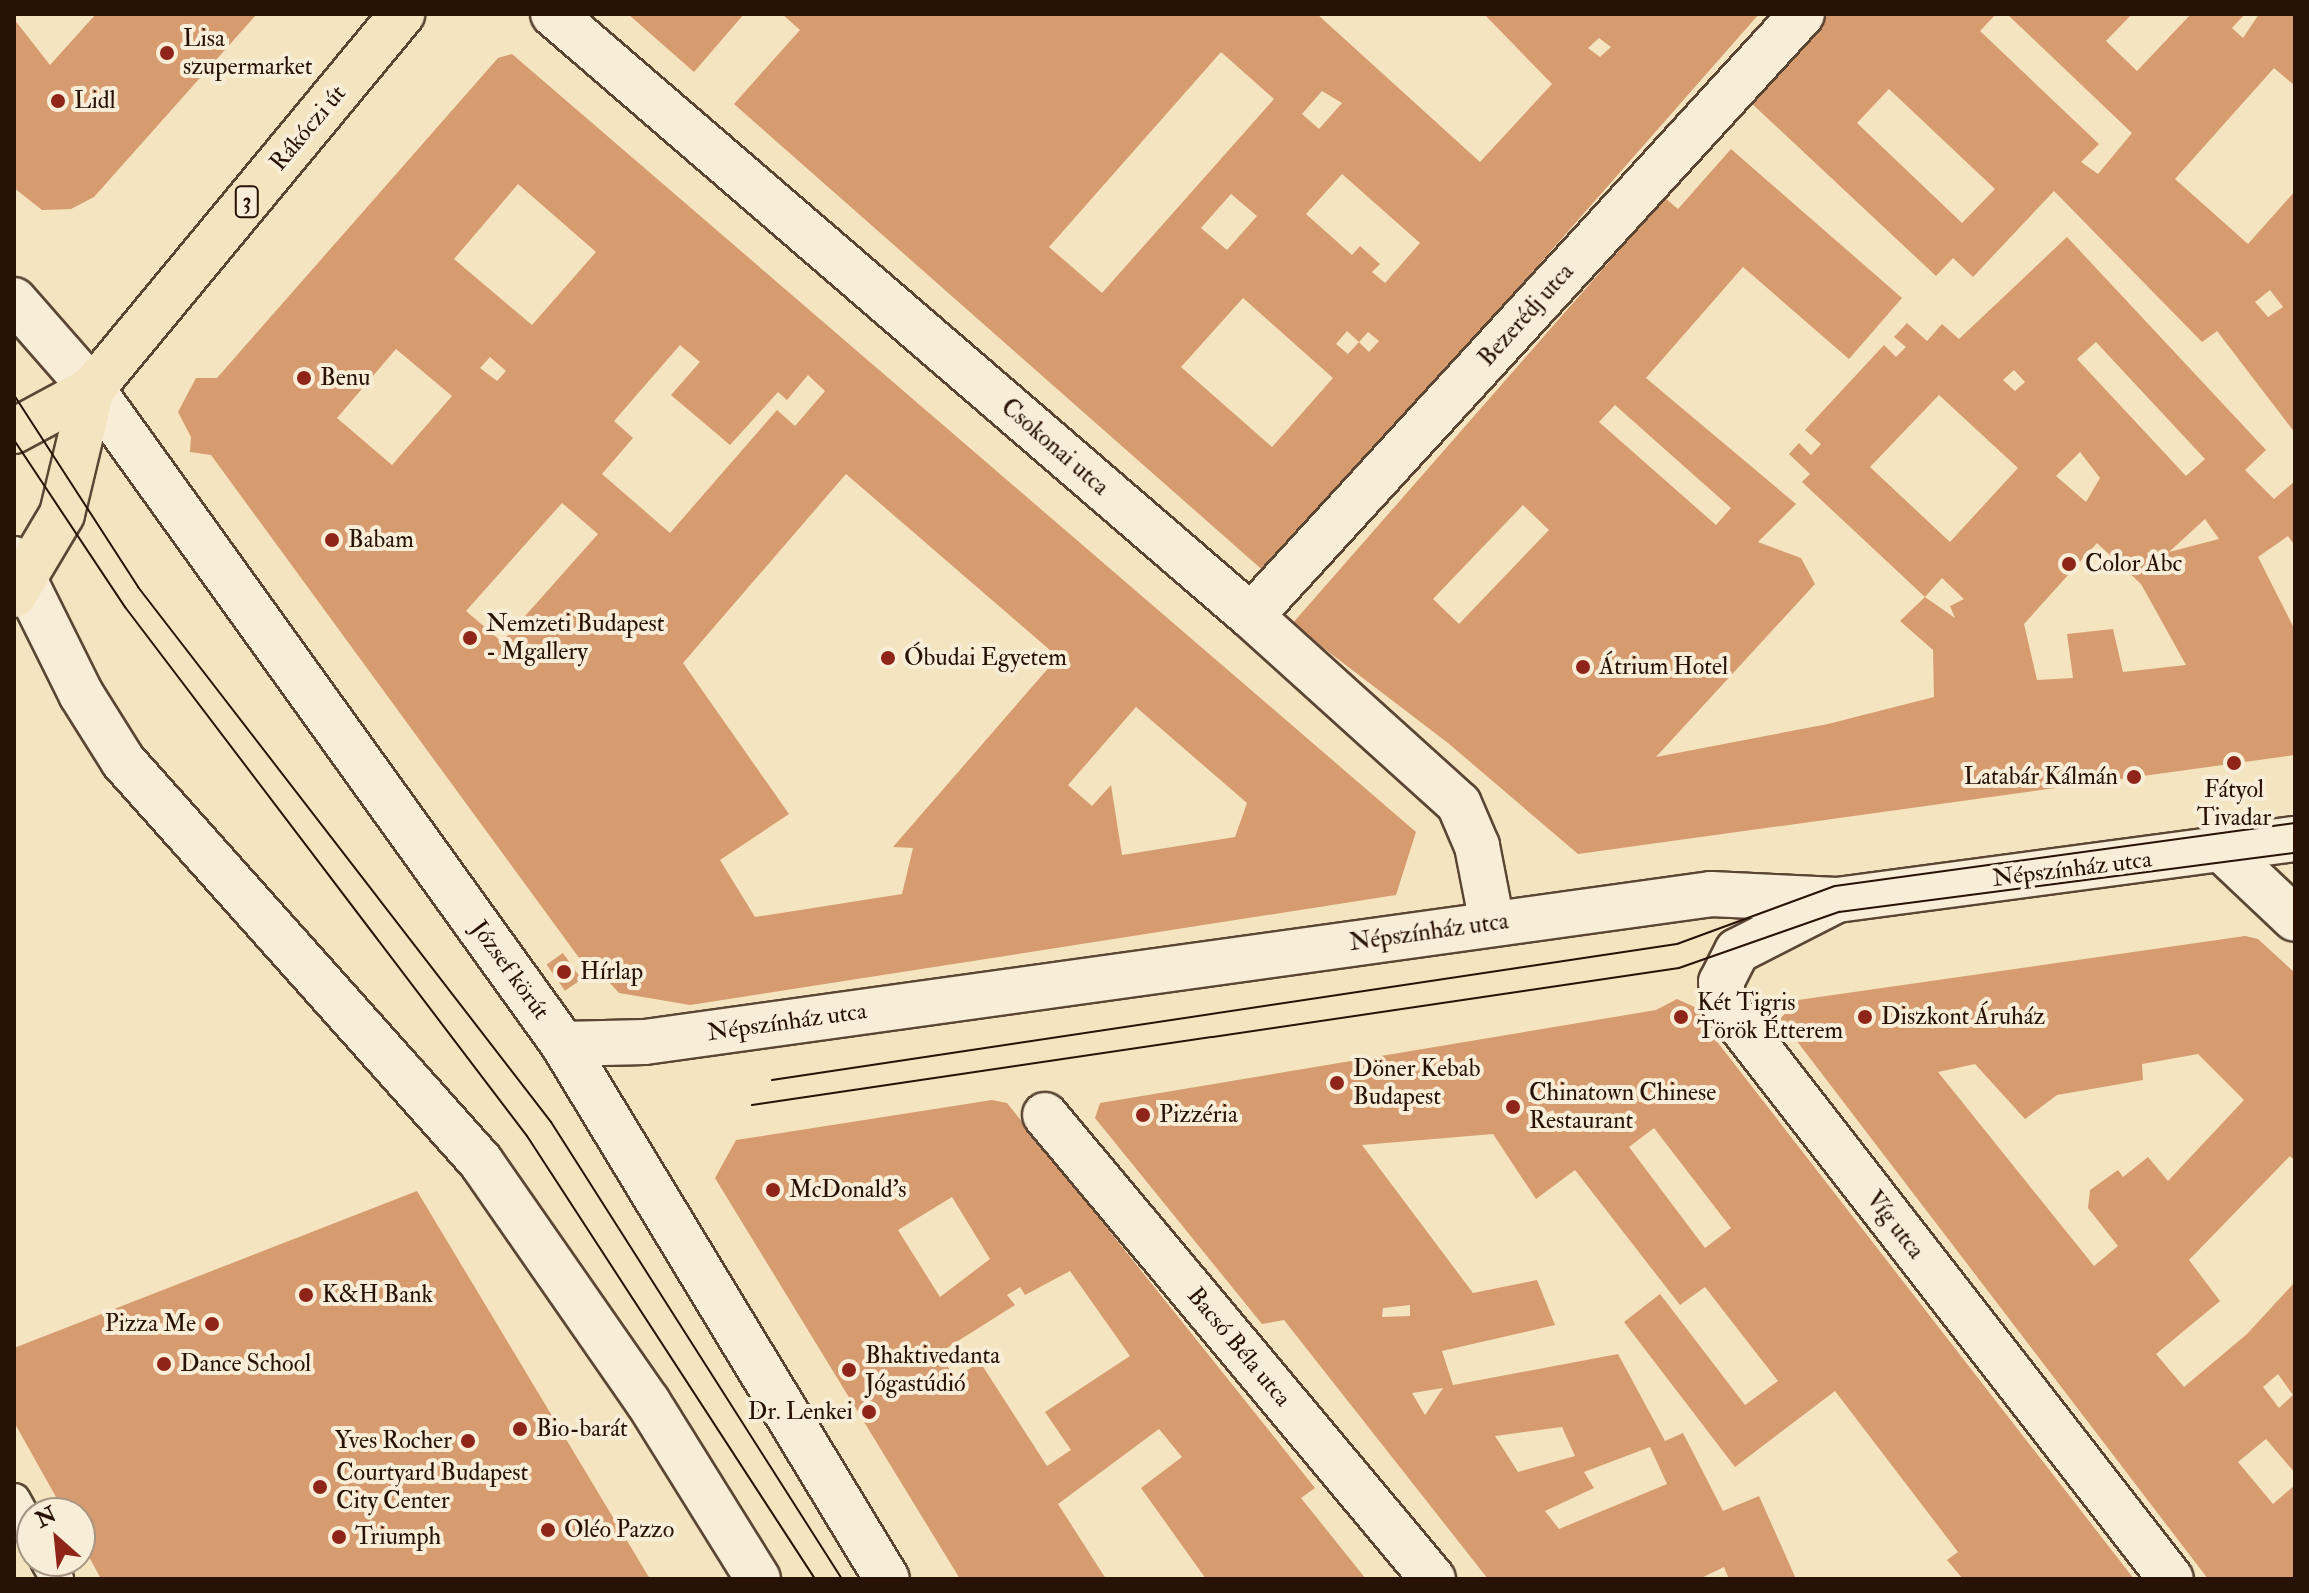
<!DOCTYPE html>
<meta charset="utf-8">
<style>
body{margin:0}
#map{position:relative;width:2309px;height:1593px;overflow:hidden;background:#f4e4c0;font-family:"IM FELL Double Pica",serif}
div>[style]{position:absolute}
.building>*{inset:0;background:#d79b70;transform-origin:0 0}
.roads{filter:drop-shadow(2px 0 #5b4634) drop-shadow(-2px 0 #5b4634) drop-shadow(0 2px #5b4634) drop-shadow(0 -2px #5b4634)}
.pedestrian>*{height:32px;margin:-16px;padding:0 16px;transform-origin:16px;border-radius:16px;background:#f8edd6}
.minor>*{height:44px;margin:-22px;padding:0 22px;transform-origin:22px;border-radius:22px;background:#f8edd6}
.tertiary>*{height:44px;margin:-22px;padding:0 22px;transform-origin:22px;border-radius:22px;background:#f8edd6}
.secondary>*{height:44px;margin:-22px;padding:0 22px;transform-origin:22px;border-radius:22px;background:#f8edd6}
.primary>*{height:44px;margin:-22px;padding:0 22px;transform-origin:22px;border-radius:22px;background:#f4e4c0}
.tram>*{height:2px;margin:-1px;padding:0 1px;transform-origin:1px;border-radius:1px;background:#281105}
.dots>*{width:22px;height:22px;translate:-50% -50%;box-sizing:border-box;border:4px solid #f8edd6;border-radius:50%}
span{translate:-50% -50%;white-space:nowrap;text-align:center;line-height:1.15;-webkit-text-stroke:8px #f8edd6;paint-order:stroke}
.shield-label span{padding:2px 6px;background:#f8edd6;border:2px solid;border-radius:6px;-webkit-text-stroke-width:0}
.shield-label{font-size:22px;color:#281105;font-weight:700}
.poi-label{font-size:24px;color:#281105}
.left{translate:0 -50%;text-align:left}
.right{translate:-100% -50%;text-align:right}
.street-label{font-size:24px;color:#281105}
.frame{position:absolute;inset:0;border:16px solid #281105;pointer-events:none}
.north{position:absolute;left:16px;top:1497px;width:80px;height:80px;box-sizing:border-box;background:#f8edd6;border:2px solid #a59582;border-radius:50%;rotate:333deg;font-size:22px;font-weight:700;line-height:32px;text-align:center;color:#281105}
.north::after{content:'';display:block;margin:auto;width:28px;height:36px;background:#8f2418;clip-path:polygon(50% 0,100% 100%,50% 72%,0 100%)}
</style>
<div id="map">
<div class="building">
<i style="clip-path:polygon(96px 14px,257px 14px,94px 197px,71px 209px,42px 210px,14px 188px,14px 19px,50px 65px)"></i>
<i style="clip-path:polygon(628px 14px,744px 14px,694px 72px)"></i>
<i style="clip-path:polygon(evenodd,782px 14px,1317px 14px,1480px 162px,1552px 84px,1484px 14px,1759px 14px,1267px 574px,734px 104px,800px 30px,782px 14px,1599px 38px,1611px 47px,1600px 57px,1588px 48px,1599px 38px,782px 14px,1221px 52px,1274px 99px,1102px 293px,1049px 247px,1221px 52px,782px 14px,1322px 91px,1342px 103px,1319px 129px,1302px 114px,1322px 91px,782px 14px,1342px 174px,1420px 243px,1385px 283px,1372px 272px,1380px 264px,1360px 246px,1352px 255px,1306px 214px,1342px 174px,782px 14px,1231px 194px,1257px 216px,1227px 250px,1201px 228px,1231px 194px,782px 14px,1243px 298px,1333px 378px,1272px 447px,1181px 367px,1243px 298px,782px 14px,1347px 331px,1359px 342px,1368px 332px,1379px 341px,1369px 352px,1359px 342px,1348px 354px,1336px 344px,1347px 331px)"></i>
<i style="clip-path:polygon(evenodd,1829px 14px,1996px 14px,1980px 31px,2099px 144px,2081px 162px,2098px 174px,2132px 133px,2007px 14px,2132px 14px,2106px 41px,2137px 71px,2191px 14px,2245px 14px,2232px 28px,2243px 38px,2259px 14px,2295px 14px,2295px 86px,2274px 68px,2175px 179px,2248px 244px,2295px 191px,2295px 433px,2217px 331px,2202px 342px,2054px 191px,1973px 277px,1953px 258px,1936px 276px,1748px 100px,1829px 14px,1889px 89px,1995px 189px,1962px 223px,1857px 123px,1889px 89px,1829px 14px,2270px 290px,2283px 307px,2268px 317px,2255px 302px,2270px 290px)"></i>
<i style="clip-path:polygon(evenodd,512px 54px,1416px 832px,1396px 895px,690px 1005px,619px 993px,591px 962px,585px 966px,211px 455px,190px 452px,191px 437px,178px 412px,196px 378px,217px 378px,498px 58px,512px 54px,518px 184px,596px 252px,532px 325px,454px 259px,518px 184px,512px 54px,680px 345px,700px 362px,671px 395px,730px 445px,778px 392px,787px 400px,808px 375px,825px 391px,795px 426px,777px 410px,670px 533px,602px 474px,633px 438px,614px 421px,680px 345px,512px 54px,396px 349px,452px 396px,392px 465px,337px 418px,396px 349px,512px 54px,490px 357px,506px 371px,497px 381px,480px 368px,490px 357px,512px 54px,846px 474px,1058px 657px,893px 847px,913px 848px,902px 894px,755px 917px,720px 860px,789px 814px,683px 663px,846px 474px,512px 54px,562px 503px,598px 534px,502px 642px,466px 611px,562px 503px,512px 54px,1136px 707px,1247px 803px,1235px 837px,1122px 855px,1111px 785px,1092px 806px,1068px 785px,1136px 707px)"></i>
<i style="clip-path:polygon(evenodd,1731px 149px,1902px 298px,1849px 359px,1743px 267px,1646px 378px,1796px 504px,1758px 542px,1801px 558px,1815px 584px,1656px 757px,1828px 724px,1934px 697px,1933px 650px,1900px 621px,1925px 597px,1955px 618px,1950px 606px,1964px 599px,1942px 578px,1925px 597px,1802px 482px,1810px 474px,1789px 454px,1799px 443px,1811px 455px,1821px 444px,1805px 430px,1884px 345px,1896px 357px,1906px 347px,1894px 337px,1907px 323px,1927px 341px,1942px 324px,1959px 339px,2067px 237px,2266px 450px,2245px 470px,2274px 499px,2295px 481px,2295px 546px,2288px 536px,2258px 557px,2295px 630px,2295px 755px,1578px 854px,1448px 743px,1292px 624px,1665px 198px,1678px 209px,1731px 149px,2096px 342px,2205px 459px,2186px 476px,2077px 359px,2096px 342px,1731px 149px,2014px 370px,2025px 382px,2015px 391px,2003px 380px,2014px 370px,1731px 149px,1939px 395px,2018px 468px,1950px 542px,1870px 467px,1939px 395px,1731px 149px,1615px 405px,1731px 508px,1716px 525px,1599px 422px,1615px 405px,1731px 149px,2080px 452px,2100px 478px,2086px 502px,2056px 476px,2080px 452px,1731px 149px,1523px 505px,1549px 530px,1459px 624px,1433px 599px,1523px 505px,1731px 149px,2205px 519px,2219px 539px,2169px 552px,2205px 519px,1731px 149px,2097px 543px,2141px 584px,2186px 665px,2123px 672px,2113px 629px,2067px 634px,2073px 678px,2037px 680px,2024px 624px,2097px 543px)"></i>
<i style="clip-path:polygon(evenodd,2245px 936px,2258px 939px,2295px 973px,2295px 1161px,2290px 1156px,2189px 1260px,2220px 1301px,2156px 1354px,2184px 1387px,2247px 1334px,2295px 1282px,2295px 1473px,2266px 1439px,2238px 1462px,2273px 1504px,2295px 1485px,2295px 1579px,2208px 1579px,1780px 1019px,1798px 1000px,2245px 936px,2198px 1054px,2244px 1100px,2168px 1181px,2148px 1157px,2123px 1177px,2118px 1170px,2090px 1190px,2088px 1208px,2118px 1246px,2094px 1266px,1938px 1072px,1975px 1064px,2025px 1119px,2057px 1095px,2143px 1080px,2142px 1064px,2198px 1054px,2245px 936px,2278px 1374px,2293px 1395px,2279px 1408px,2263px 1387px,2278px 1374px)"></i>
<i style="left:563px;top:953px;width:32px;height:20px;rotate:55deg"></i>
<i style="clip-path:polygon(evenodd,1677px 999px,1699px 1009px,1701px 1021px,2134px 1579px,1963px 1579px,1947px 1560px,1958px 1552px,1835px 1391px,1735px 1467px,1624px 1322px,1660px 1294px,1745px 1405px,1778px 1381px,1705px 1287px,1680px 1305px,1575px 1170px,1536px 1199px,1493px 1134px,1362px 1145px,1473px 1293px,1537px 1280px,1555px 1325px,1442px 1351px,1453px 1385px,1618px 1354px,1665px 1441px,1683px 1433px,1723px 1511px,1759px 1496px,1796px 1579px,1729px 1579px,1724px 1567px,1699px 1579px,1488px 1579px,1284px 1320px,1262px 1324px,1095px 1118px,1100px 1103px,1656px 1010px,1677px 999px,1553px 1110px,1561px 1125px,1547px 1132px,1537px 1117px,1553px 1110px,1677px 999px,1654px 1128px,1731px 1228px,1705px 1248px,1629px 1147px,1654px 1128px,1677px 999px,1410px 1305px,1410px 1316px,1382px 1317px,1383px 1308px,1410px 1305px,1677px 999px,1443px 1388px,1425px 1415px,1412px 1393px,1443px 1388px,1677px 999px,1562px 1427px,1575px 1456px,1518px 1472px,1495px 1436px,1562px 1427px,1677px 999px,1650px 1447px,1667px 1484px,1559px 1529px,1545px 1511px,1594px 1488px,1584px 1472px,1650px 1447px)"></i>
<i style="clip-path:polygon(evenodd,992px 1100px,1007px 1103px,1315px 1488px,1301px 1498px,1366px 1579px,1206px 1579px,1141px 1488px,1182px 1457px,1159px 1429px,1058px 1504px,1106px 1579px,960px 1579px,715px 1178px,736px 1140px,992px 1100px,952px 1197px,990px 1259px,940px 1297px,898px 1230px,952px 1197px,992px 1100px,1070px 1271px,1130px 1356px,1045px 1412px,1071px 1450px,1047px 1466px,980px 1362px,955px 1378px,939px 1353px,1015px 1305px,1007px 1295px,1020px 1287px,1025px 1295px,1070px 1271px)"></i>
<i style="clip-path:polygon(417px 1191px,650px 1579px,101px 1579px,80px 1540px,80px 1513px,65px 1513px,14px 1422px,14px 1348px)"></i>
</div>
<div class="roads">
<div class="pedestrian">
<i style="left:14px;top:1500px;width:38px;rotate:61deg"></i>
<i style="left:47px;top:1561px;width:21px;rotate:61deg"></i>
</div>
<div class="minor">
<i style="left:553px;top:14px;width:922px;rotate:40.78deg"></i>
<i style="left:1251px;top:616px;width:280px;rotate:42.1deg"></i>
<i style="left:1459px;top:804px;width:46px;rotate:66.8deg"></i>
<i style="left:1477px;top:846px;width:78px;rotate:79deg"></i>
<i style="left:1251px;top:616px;width:816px;rotate:-47.53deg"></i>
<i style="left:2222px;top:850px;width:100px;rotate:43.4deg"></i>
<i style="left:1837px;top:900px;width:112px;rotate:153deg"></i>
<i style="left:1737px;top:951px;width:35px;rotate:117deg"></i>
<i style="left:1721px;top:982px;width:22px;rotate:82deg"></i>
<i style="left:1724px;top:1004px;width:728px;rotate:52.14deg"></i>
<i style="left:1045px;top:1115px;width:605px;rotate:50.1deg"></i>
</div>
<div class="tertiary">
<i style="left:563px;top:1044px;width:82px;rotate:-1.4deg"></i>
<i style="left:645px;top:1042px;width:1076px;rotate:-7.9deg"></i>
<i style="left:1711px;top:894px;width:126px;rotate:2.7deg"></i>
<i style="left:1837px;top:900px;width:462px;rotate:-7.6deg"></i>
</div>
<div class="secondary">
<i style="left:14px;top:300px;width:118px;rotate:48.8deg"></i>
<i style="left:92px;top:389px;width:807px;rotate:54.28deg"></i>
<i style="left:563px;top:1044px;width:625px;rotate:58.8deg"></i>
<i style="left:14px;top:559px;width:151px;rotate:63.6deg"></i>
<i style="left:81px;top:694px;width:79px;rotate:57.9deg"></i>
<i style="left:123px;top:761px;width:538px;rotate:48.24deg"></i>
<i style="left:481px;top:1162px;width:292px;rotate:55.2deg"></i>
<i style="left:648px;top:1402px;width:208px;rotate:58.1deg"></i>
</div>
<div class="primary">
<i style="left:14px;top:431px;width:89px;rotate:-28.3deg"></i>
<i style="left:92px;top:389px;width:487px;rotate:-50.4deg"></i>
<i style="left:14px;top:595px;width:94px;rotate:-59.3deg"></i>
<i style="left:62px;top:514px;width:129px;rotate:-76.5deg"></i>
</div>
</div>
<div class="tram">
<i style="left:14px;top:395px;width:229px;rotate:57.1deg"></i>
<i style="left:138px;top:587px;width:676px;rotate:52.33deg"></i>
<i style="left:551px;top:1122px;width:542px;rotate:57.51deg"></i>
<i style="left:14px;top:440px;width:201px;rotate:56.4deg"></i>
<i style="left:125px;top:607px;width:664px;rotate:52.77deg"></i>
<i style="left:527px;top:1136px;width:528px;rotate:56.97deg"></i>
<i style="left:772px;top:1080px;width:915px;rotate:-8.55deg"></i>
<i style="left:1677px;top:944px;width:168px;rotate:-20.2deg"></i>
<i style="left:1835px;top:886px;width:464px;rotate:-7.8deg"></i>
<i style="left:752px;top:1105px;width:937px;rotate:-8.41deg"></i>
<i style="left:1679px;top:968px;width:170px;rotate:-19.3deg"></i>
<i style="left:1839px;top:912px;width:460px;rotate:-7.4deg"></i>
</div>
<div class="dots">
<i style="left:167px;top:53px;background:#8f2418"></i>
<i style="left:58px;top:101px;background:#8f2418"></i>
<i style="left:304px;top:378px;background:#8f2418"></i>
<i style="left:332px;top:540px;background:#8f2418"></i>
<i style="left:2069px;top:564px;background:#8f2418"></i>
<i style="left:470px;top:638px;background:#8f2418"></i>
<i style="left:888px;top:658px;background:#8f2418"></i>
<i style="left:1583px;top:667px;background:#8f2418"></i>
<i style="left:2234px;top:763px;background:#8f2418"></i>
<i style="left:2134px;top:777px;background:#8f2418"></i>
<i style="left:564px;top:972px;background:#8f2418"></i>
<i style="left:1681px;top:1017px;background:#8f2418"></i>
<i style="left:1865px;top:1017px;background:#8f2418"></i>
<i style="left:1337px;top:1083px;background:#8f2418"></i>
<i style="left:1513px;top:1107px;background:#8f2418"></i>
<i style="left:1143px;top:1115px;background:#8f2418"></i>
<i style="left:773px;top:1190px;background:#8f2418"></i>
<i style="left:306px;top:1295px;background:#8f2418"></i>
<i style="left:212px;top:1324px;background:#8f2418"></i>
<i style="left:164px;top:1364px;background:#8f2418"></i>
<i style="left:849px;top:1370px;background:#8f2418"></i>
<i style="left:869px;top:1412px;background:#8f2418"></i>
<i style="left:520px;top:1429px;background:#8f2418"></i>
<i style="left:468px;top:1441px;background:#8f2418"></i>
<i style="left:320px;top:1487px;background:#8f2418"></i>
<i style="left:548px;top:1530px;background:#8f2418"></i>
<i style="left:339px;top:1537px;background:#8f2418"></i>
</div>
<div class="shield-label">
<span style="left:247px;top:202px">3</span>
</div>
<div class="poi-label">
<span class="left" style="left:183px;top:53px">Lisa<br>szupermarket</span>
<span class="left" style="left:74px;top:101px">Lidl</span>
<span class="left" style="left:320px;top:378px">Benu</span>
<span class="left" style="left:348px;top:540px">Babam</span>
<span class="left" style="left:2085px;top:564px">Color Abc</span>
<span class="left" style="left:486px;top:638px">Nemzeti Budapest<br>- Mgallery</span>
<span class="left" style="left:904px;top:658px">Óbudai Egyetem</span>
<span class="left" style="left:1599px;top:667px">Átrium Hotel</span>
<span class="right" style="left:2118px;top:777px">Latabár Kálmán</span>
<span style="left:2234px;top:804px">Fátyol<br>Tivadar</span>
<span class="left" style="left:580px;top:972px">Hírlap</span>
<span class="left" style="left:1697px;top:1017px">Két Tigris<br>Török Étterem</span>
<span class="left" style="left:1881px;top:1017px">Diszkont Áruház</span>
<span class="left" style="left:1353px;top:1083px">Döner Kebab<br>Budapest</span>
<span class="left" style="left:1529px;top:1107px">Chinatown Chinese<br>Restaurant</span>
<span class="left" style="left:1159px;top:1115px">Pizzéria</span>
<span class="left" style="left:789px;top:1190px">McDonald's</span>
<span class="left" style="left:322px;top:1295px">K&amp;H Bank</span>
<span class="right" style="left:196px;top:1324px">Pizza Me</span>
<span class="left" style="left:865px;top:1370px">Bhaktivedanta<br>Jógastúdió</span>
<span class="left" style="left:180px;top:1364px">Dance School</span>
<span class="right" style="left:853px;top:1412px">Dr. Lenkei</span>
<span class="left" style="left:536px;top:1429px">Bio-barát</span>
<span class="right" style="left:452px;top:1441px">Yves Rocher</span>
<span class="left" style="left:336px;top:1487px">Courtyard Budapest<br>City Center</span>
<span class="left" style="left:564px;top:1530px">Oléo Pazzo</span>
<span class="left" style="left:355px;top:1537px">Triumph</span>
</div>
<div class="street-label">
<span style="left:308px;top:128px;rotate:-50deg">Rákóczi út</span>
<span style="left:1526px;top:315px;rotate:-48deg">Bezerédj utca</span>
<span style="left:1055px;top:447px;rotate:41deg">Csokonai utca</span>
<span style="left:2072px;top:869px;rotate:-7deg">Népszínház utca</span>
<span style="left:1429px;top:932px;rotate:-8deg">Népszínház utca</span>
<span style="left:510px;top:970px;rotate:54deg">József körút</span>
<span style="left:787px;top:1022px;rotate:-8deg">Népszínház utca</span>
<span style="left:1895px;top:1225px;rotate:52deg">Víg utca</span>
<span style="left:1239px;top:1347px;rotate:50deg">Bacsó Béla utca</span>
</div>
<div class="frame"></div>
<div class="north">N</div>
</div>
